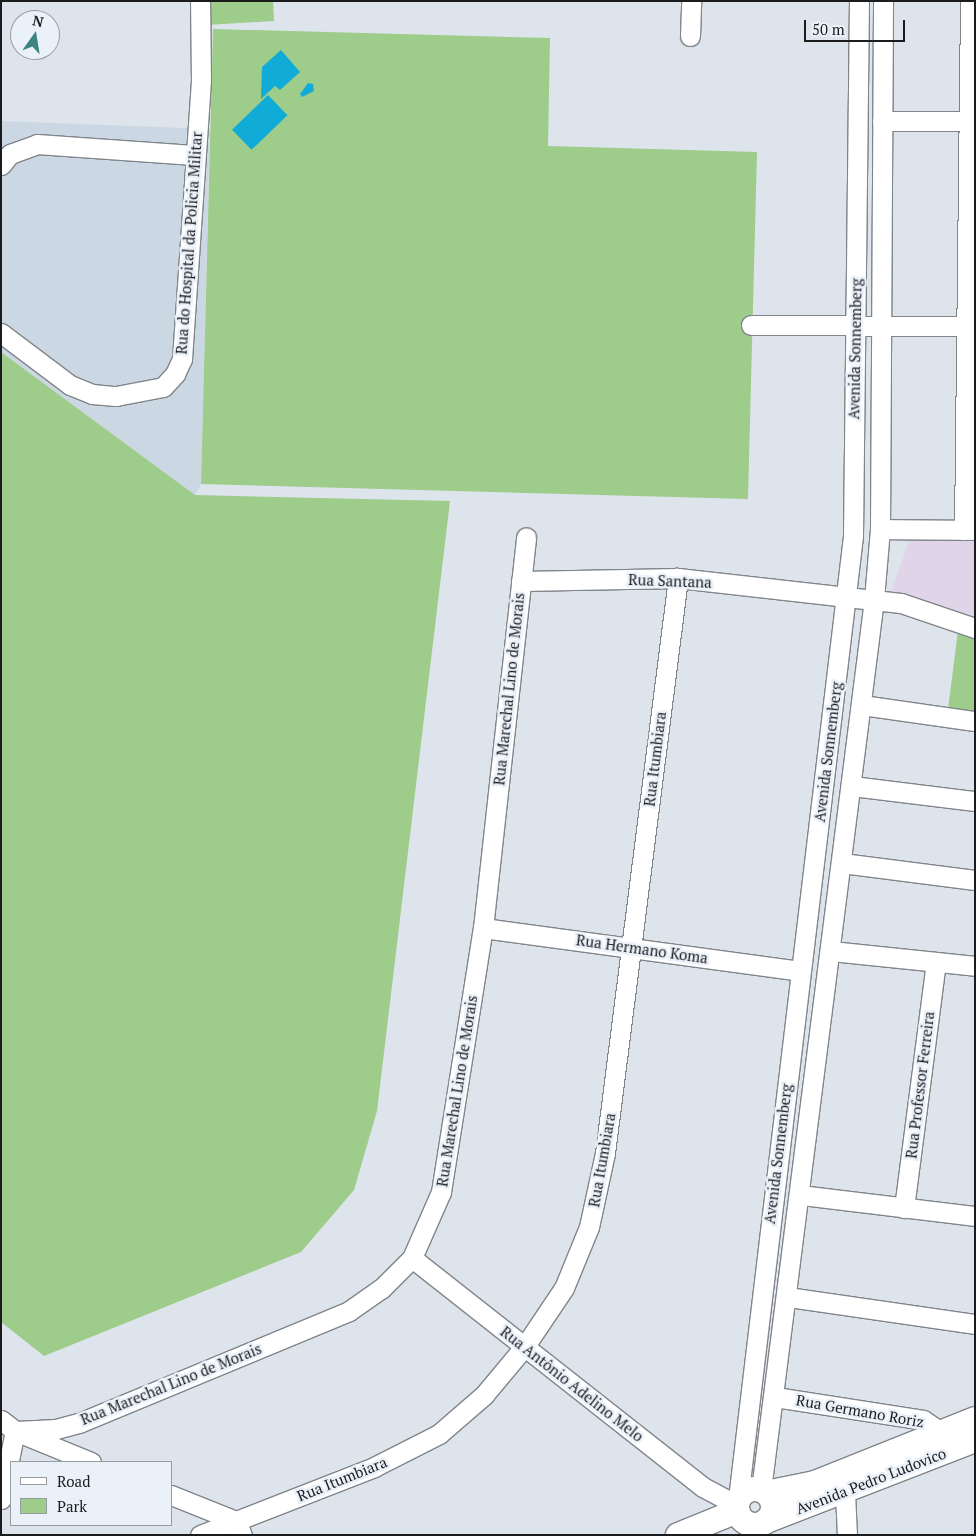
<!DOCTYPE html>
<meta charset="utf-8">
<style>
body{margin:0}
#map{position:relative;width:976px;height:1536px;overflow:hidden;background:#dee4eb;font-family:"PT Serif",serif}
div>[style]{position:absolute}
.built>*{inset:0;background:#ccd7e4}
.education>*{inset:0;background:#e0d4e8}
.green>*{inset:0;background:#9dcc8b}
.water>*{inset:0;background:#10acd7;transform-origin:0 0}
.roads{filter:drop-shadow(1px 0 #80858b) drop-shadow(-1px 0 #80858b) drop-shadow(0 1px #80858b) drop-shadow(0 -1px #80858b)}
.minor>*{height:19px;margin:-9.5px;padding:0 9.5px;transform-origin:9.5px;border-radius:9.5px;background:#fff}
.major>*{height:24px;margin:-12px;padding:0 12px;transform-origin:12px;border-radius:12px;background:#fff}
.major>.ring{margin:-12px;padding:0;box-sizing:content-box;background:none;border:24px solid #fff;border-radius:50%}
span{translate:-50% -50%;white-space:nowrap;text-align:center;line-height:1.15;-webkit-text-stroke:5px #ebf1f8;paint-order:stroke}
.street-label{font-size:15px;color:#1a1c1e}
.frame{position:absolute;inset:0;border:2px solid #1a1c1e;pointer-events:none}
.legend{position:absolute;left:10px;top:1461px;width:162px;height:65px;box-sizing:border-box;background:#ebf1f8;border:1px solid #979ca1;margin:0;padding:6px 9px;list-style:none;font-size:15px;color:#1a1c1e}
.legend li{display:flex;align-items:center;gap:10px;height:25px}
.legend b{width:25px;border:1px solid #979ca1}
.north{position:absolute;left:10px;top:10px;width:50px;height:50px;box-sizing:border-box;background:#ebf1f8;border:1px solid #979ca1;border-radius:50%;rotate:13deg;font-size:14px;font-weight:700;line-height:20px;text-align:center;color:#1a1c1e}
.north::after{content:'';display:block;margin:auto;width:18px;height:22px;background:#3c8481;clip-path:polygon(50% 0,100% 100%,50% 72%,0 100%)}
.scale{position:absolute;left:804px;top:20px;width:101px;height:22px;box-sizing:border-box;border:2px solid #1a1c1e;border-top:0;padding-left:6px;font-size:15px;line-height:18px;white-space:nowrap;color:#1a1c1e;-webkit-text-stroke:4px #ebf1f8;paint-order:stroke}
</style>
<div id="map">
<div class="built">
<i style="clip-path:polygon(2px 121px,210px 129px,201px 484px,195px 495px,1px 352px)"></i>
</div>
<div class="education">
<i style="clip-path:polygon(911px 536px,975px 537px,975px 621px,889px 597px)"></i>
</div>
<div class="green">
<i style="clip-path:polygon(205px 1px,273px 1px,274px 21px,206px 25px)"></i>
<i style="clip-path:polygon(213px 29px,550px 38px,548px 146px,757px 152px,748px 499px,201px 484px)"></i>
<i style="clip-path:polygon(1px 352px,195px 495px,450px 501px,377px 1111px,354px 1190px,301px 1252px,44px 1356px,1px 1322px)"></i>
<i style="clip-path:polygon(959px 623px,975px 628px,975px 721px,947px 717px)"></i>
</div>
<div class="water">
<i style="clip-path:polygon(281px 50px,300px 72px,280px 90px,275px 86px,261px 99px,262px 67px)"></i>
<i style="clip-path:polygon(308px 83px,313px 84px,314px 91px,302px 97px,300px 94px)"></i>
<i style="left:268px;top:95px;width:28px;height:50px;rotate:46deg"></i>
</div>
<div class="roads">
<div class="minor">
<i style="left:690px;top:36px;width:35px;rotate:-88deg"></i>
<i style="left:882px;top:121px;width:93px"></i>
<i style="left:1px;top:165px;width:14px;rotate:-51deg"></i>
<i style="left:10px;top:154px;width:29px;rotate:-20deg"></i>
<i style="left:37px;top:144px;width:157px;rotate:4deg"></i>
<i style="left:751px;top:325px;width:224px;rotate:0.3deg"></i>
<i style="left:1px;top:333px;width:86px;rotate:37deg"></i>
<i style="left:70px;top:385px;width:24px;rotate:22deg"></i>
<i style="left:92px;top:394px;width:24px;rotate:5deg"></i>
<i style="left:116px;top:396px;width:48px;rotate:-10.8deg"></i>
<i style="left:163px;top:387px;width:18px;rotate:-47deg"></i>
<i style="left:175px;top:374px;width:17px;rotate:-65deg"></i>
<i style="left:182px;top:359px;width:280px;rotate:-86.1deg"></i>
<i style="left:201px;top:80px;width:79px;rotate:-90.7deg"></i>
<i style="left:880px;top:529px;width:95px;rotate:0.6deg"></i>
<i style="left:964px;top:530px;width:529px;rotate:-89.35deg"></i>
<i style="left:521px;top:581px;width:157px;rotate:-1.1deg"></i>
<i style="left:678px;top:578px;width:224px;rotate:6.4deg"></i>
<i style="left:901px;top:603px;width:78px;rotate:18.7deg"></i>
<i style="left:862px;top:705px;width:114px;rotate:8.1deg"></i>
<i style="left:852px;top:786px;width:124px;rotate:7deg"></i>
<i style="left:842px;top:863px;width:134px;rotate:7.3deg"></i>
<i style="left:483px;top:928px;width:320px;rotate:7.7deg"></i>
<i style="left:831px;top:951px;width:145px;rotate:5.9deg"></i>
<i style="left:801px;top:1195px;width:175px;rotate:6.9deg"></i>
<i style="left:904px;top:1208px;width:248px;rotate:-82.6deg"></i>
<i style="left:412px;top:1258px;width:370px;rotate:38.2deg"></i>
<i style="left:703px;top:1487px;width:38px;rotate:28deg"></i>
<i style="left:788px;top:1297px;width:189px;rotate:8.2deg"></i>
<i style="left:775px;top:1397px;width:150px;rotate:8.8deg"></i>
<i style="left:923px;top:1420px;width:22px;rotate:34deg"></i>
<i style="left:1px;top:1420px;width:18px;rotate:38deg"></i>
<i style="left:15px;top:1431px;width:82px;rotate:22.2deg"></i>
<i style="left:15px;top:1431px;width:41px;rotate:-2.8deg"></i>
<i style="left:56px;top:1429px;width:24px;rotate:-15deg"></i>
<i style="left:79px;top:1423px;width:292px;rotate:-22.5deg"></i>
<i style="left:349px;top:1311px;width:39px;rotate:-35deg"></i>
<i style="left:381px;top:1289px;width:44px;rotate:-45deg"></i>
<i style="left:412px;top:1258px;width:72px;rotate:-66.3deg"></i>
<i style="left:441px;top:1192px;width:267px;rotate:-81deg"></i>
<i style="left:483px;top:928px;width:393px;rotate:-83.7deg"></i>
<i style="left:761px;top:1490px;width:898px;rotate:-82.77deg"></i>
<i style="left:874px;top:599px;width:70px;rotate:-85.1deg"></i>
<i style="left:880px;top:529px;width:528px;rotate:-89.67deg"></i>
<i style="left:845px;top:1493px;width:42px;rotate:87.3deg"></i>
<i style="left:171px;top:1495px;width:70px;rotate:21.8deg"></i>
<i style="left:236px;top:1521px;width:15px;rotate:67deg"></i>
<i style="left:1px;top:1499px;width:69px;rotate:-78.4deg"></i>
<i style="left:738px;top:1499px;width:970px;rotate:-83.19deg"></i>
<i style="left:853px;top:536px;width:535px;rotate:-89.36deg"></i>
<i style="left:200px;top:1535px;width:187px;rotate:-21.3deg"></i>
<i style="left:374px;top:1467px;width:73px;rotate:-26.9deg"></i>
<i style="left:439px;top:1434px;width:60px;rotate:-40.9deg"></i>
<i style="left:484px;top:1395px;width:64px;rotate:-50.1deg"></i>
<i style="left:525px;top:1346px;width:70px;rotate:-56.1deg"></i>
<i style="left:564px;top:1288px;width:66px;rotate:-67.7deg"></i>
<i style="left:589px;top:1227px;width:76px;rotate:-77.8deg"></i>
<i style="left:605px;top:1153px;width:580px;rotate:-82.76deg"></i>
</div>
<div class="major">
<i class="ring" style="left:737px;top:1489px;width:12px;height:12px"></i>
<i style="left:766px;top:1493px;width:50px;rotate:-11.5deg"></i>
<i style="left:815px;top:1483px;width:172px;rotate:-21.8deg"></i>
<i style="left:766px;top:1521px;width:224px;rotate:-21.2deg"></i>
<i style="left:678px;top:1535px;width:64px;rotate:-22.1deg"></i>
</div>
</div>
<div class="street-label">
<span style="left:189px;top:243px;rotate:-86deg">Rua do Hospital da Policia Militar</span>
<span style="left:855px;top:349px;rotate:-89deg">Avenida Sonnemberg</span>
<span style="left:670px;top:581px;rotate:2deg">Rua Santana</span>
<span style="left:509px;top:689px;rotate:-84deg">Rua Marechal Lino de Morais</span>
<span style="left:828px;top:752px;rotate:-83deg">Avenida Sonnemberg</span>
<span style="left:655px;top:759px;rotate:-83deg">Rua Itumbiara</span>
<span style="left:642px;top:949px;rotate:8deg">Rua Hermano Koma</span>
<span style="left:920px;top:1085px;rotate:-83deg">Rua Professor Ferreira</span>
<span style="left:457px;top:1091px;rotate:-81deg">Rua Marechal Lino de Morais</span>
<span style="left:778px;top:1154px;rotate:-83deg">Avenida Sonnemberg</span>
<span style="left:602px;top:1160px;rotate:-80deg">Rua Itumbiara</span>
<span style="left:171px;top:1384px;rotate:-22deg">Rua Marechal Lino de Morais</span>
<span style="left:572px;top:1384px;rotate:38deg">Rua Antônio Adelino Melo</span>
<span style="left:860px;top:1411px;rotate:10deg">Rua Germano Roriz</span>
<span style="left:342px;top:1479px;rotate:-22deg">Rua Itumbiara</span>
<span style="left:871px;top:1481px;rotate:-21deg">Avenida Pedro Ludovico</span>
</div>
<div class="frame"></div>
<ul class="legend">
<li><b style="height:6px;background:#fff"></b>Road</li>
<li><b style="height:14px;background:#9dcc8b"></b>Park</li>
</ul>
<div class="north">N</div>
<div class="scale">50 m</div>
</div>
